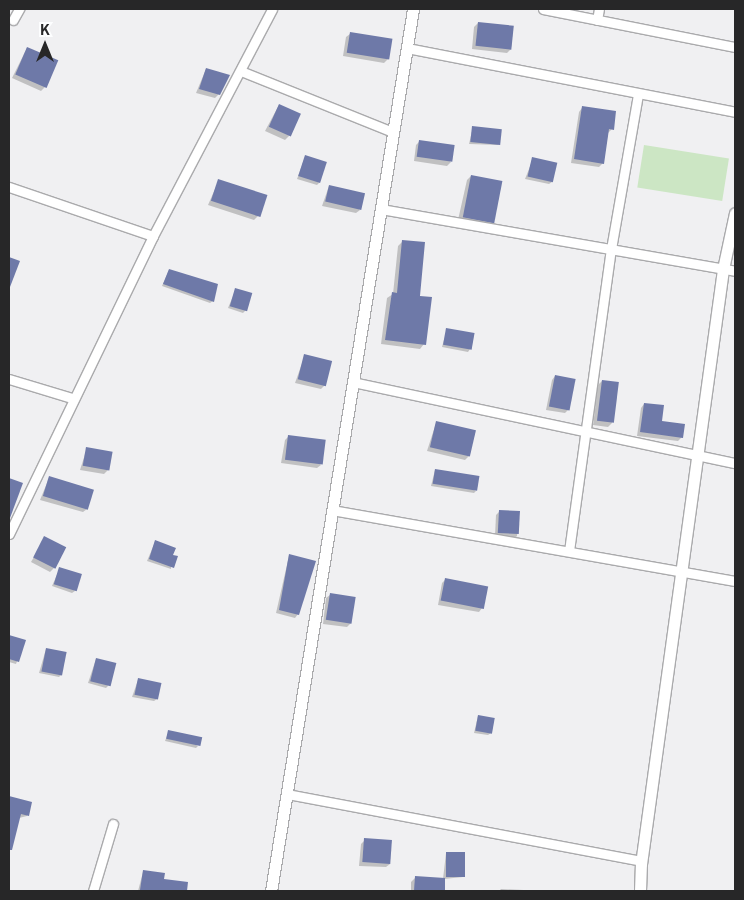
<!DOCTYPE html>
<style>
body{margin:0}
#map{position:relative;width:744px;height:900px;overflow:hidden;background:#f0f0f2;font-family:"Public Sans",sans-serif}
div>[style]{position:absolute}
.green>*{inset:0;background:#cce6c4;transform-origin:0 0}
.shadow>*{inset:0;background:#0003}
.building>*{inset:0;background:#6e79a8;transform-origin:0 0}
.roads{filter:drop-shadow(1px 0 #aaaaac) drop-shadow(-1px 0 #aaaaac) drop-shadow(0 1px #aaaaac) drop-shadow(0 -1px #aaaaac)}
.minor>*{height:9px;margin:-4.5px;padding:0 4.5px;transform-origin:4.5px;border-radius:4.5px;background:#fff}
.tertiary>*{height:11px;margin:-5.5px;padding:0 5.5px;transform-origin:5.5px;border-radius:5.5px;background:#fff}
span{translate:-50% -50%;white-space:nowrap;text-align:center;line-height:1.15;-webkit-text-stroke:4px #fdfeff;paint-order:stroke}
.frame{position:absolute;inset:0;border:10px solid #272728;pointer-events:none}
.north{position:absolute;left:20px;top:20px;width:50px;height:50px;-webkit-text-stroke:4px #fdfeff;paint-order:stroke;rotate:0deg;font-size:14px;font-weight:700;line-height:20px;text-align:center;color:#272728}
.north::after{content:'';display:block;margin:auto;width:18px;height:22px;background:#272728;clip-path:polygon(50% 0,100% 100%,50% 72%,0 100%)}
</style>
<div id="map">
<div class="green">
<i style="left:644px;top:145px;width:86px;height:43px;rotate:9deg"></i>
</div>
<div class="shadow">
<i style="clip-path:polygon(478px 23px,513px 27px,511px 49px,507px 53px,472px 49px,474px 27px)"></i>
<i style="clip-path:polygon(350px 34px,388px 59px,384px 63px,343px 56px,346px 37px)"></i>
<i style="clip-path:polygon(27px 48px,45px 87px,41px 91px,12px 78px)"></i>
<i style="clip-path:polygon(206px 69px,219px 94px,215px 98px,196px 93px)"></i>
<i style="clip-path:polygon(279px 105px,289px 136px,285px 140px,265px 131px)"></i>
<i style="clip-path:polygon(582px 108px,612px 129px,608px 133px,603px 163px,599px 167px,571px 163px,579px 112px)"></i>
<i style="clip-path:polygon(473px 127px,499px 145px,469px 144px)"></i>
<i style="clip-path:polygon(420px 141px,451px 162px,447px 166px,414px 161px,416px 145px)"></i>
<i style="clip-path:polygon(305px 157px,319px 183px,317px 185px,297px 179px)"></i>
<i style="clip-path:polygon(533px 159px,552px 182px,549px 184px,525px 179px)"></i>
<i style="clip-path:polygon(471px 176px,501px 182px,493px 222px,489px 226px,458px 220px,467px 180px)"></i>
<i style="clip-path:polygon(219px 180px,258px 216px,254px 220px,208px 205px)"></i>
<i style="clip-path:polygon(329px 186px,360px 210px,356px 213px,322px 206px)"></i>
<i style="clip-path:polygon(403px 241px,418px 297px,424px 344px,420px 349px,381px 344px,387px 298px,393px 294px,398px 246px)"></i>
<i style="clip-path:polygon(169px 270px,213px 301px,210px 303px,162px 286px)"></i>
<i style="clip-path:polygon(236px 289px,246px 310px,243px 313px,228px 308px)"></i>
<i style="clip-path:polygon(447px 329px,470px 349px,468px 352px,442px 347px)"></i>
<i style="clip-path:polygon(305px 355px,325px 385px,321px 389px,295px 383px)"></i>
<i style="clip-path:polygon(555px 376px,569px 409px,565px 413px,546px 410px,552px 380px)"></i>
<i style="clip-path:polygon(602px 381px,612px 423px,608px 427px,593px 425px,598px 385px)"></i>
<i style="clip-path:polygon(644px 404px,661px 422px,682px 437px,678px 441px,637px 436px,641px 408px)"></i>
<i style="clip-path:polygon(436px 423px,469px 456px,465px 460px,427px 451px)"></i>
<i style="clip-path:polygon(289px 436px,321px 465px,317px 468px,281px 463px,285px 440px)"></i>
<i style="clip-path:polygon(87px 448px,108px 470px,104px 474px,80px 470px)"></i>
<i style="clip-path:polygon(435px 470px,476px 491px,474px 493px,431px 486px)"></i>
<i style="clip-path:polygon(49px 478px,87px 509px,83px 512px,40px 500px)"></i>
<i style="clip-path:polygon(500px 511px,519px 512px,517px 536px,513px 540px,495px 536px,496px 515px)"></i>
<i style="clip-path:polygon(45px 538px,54px 568px,50px 572px,31px 562px)"></i>
<i style="clip-path:polygon(155px 542px,172px 555px,171px 569px,147px 561px)"></i>
<i style="clip-path:polygon(289px 556px,298px 614px,295px 618px,276px 613px)"></i>
<i style="clip-path:polygon(60px 568px,75px 591px,72px 593px,52px 586px)"></i>
<i style="clip-path:polygon(446px 579px,482px 608px,479px 612px,438px 605px,442px 583px)"></i>
<i style="clip-path:polygon(330px 595px,351px 623px,347px 627px,323px 624px,326px 598px)"></i>
<i style="clip-path:polygon(9px 636px,24px 641px,16px 664px,9px 662px)"></i>
<i style="clip-path:polygon(46px 649px,61px 675px,59px 677px,39px 673px)"></i>
<i style="clip-path:polygon(96px 659px,108px 686px,106px 688px,88px 683px)"></i>
<i style="clip-path:polygon(138px 680px,157px 699px,154px 701px,132px 697px)"></i>
<i style="clip-path:polygon(478px 716px,491px 733px,488px 735px,474px 733px)"></i>
<i style="clip-path:polygon(169px 731px,198px 746px,196px 748px,165px 741px)"></i>
<i style="clip-path:polygon(9px 798px,31px 803px,27px 816px,19px 818px,10px 843px)"></i>
<i style="clip-path:polygon(365px 840px,390px 864px,386px 867px,359px 866px,361px 844px)"></i>
<i style="clip-path:polygon(446px 853px,463px 877px,444px 879px,445px 891px,411px 891px,411px 882px,415px 878px,443px 879px)"></i>
<i style="clip-path:polygon(143px 872px,163px 880px,186px 883px,185px 891px,138px 891px)"></i>
<i style="clip-path:polygon(501px 889px,524px 890px,524px 891px,499px 891px)"></i>
</div>
<div class="building">
<i style="left:478px;top:22px;width:36px;height:24px;rotate:6deg"></i>
<i style="left:350px;top:32px;width:43px;height:21px;rotate:9deg"></i>
<i style="left:27px;top:47px;width:34px;height:30px;rotate:23deg"></i>
<i style="clip-path:polygon(206px 68px,230px 75px,220px 95px,199px 89px)"></i>
<i style="left:279px;top:104px;width:24px;height:25px;rotate:24deg"></i>
<i style="clip-path:polygon(582px 106px,616px 111px,614px 130px,609px 129px,604px 164px,574px 159px)"></i>
<i style="left:472px;top:126px;width:30px;height:16px;rotate:6deg"></i>
<i style="left:419px;top:140px;width:36px;height:17px;rotate:8deg"></i>
<i style="left:305px;top:155px;width:23px;height:22px;rotate:18deg"></i>
<i style="left:532px;top:157px;width:26px;height:20px;rotate:13deg"></i>
<i style="left:471px;top:175px;width:32px;height:43px;rotate:11deg"></i>
<i style="left:218px;top:179px;width:52px;height:23px;rotate:18deg"></i>
<i style="left:329px;top:185px;width:37px;height:17px;rotate:13deg"></i>
<i style="clip-path:polygon(402px 240px,425px 242px,420px 296px,432px 297px,426px 345px,385px 340px,392px 292px,397px 293px)"></i>
<i style="clip-path:polygon(9px 257px,20px 261px,10px 287px,9px 287px)"></i>
<i style="clip-path:polygon(169px 269px,218px 284px,214px 302px,163px 284px)"></i>
<i style="left:235px;top:288px;width:18px;height:19px;rotate:16deg"></i>
<i style="left:446px;top:328px;width:29px;height:17px;rotate:10deg"></i>
<i style="left:304px;top:354px;width:29px;height:26px;rotate:14deg"></i>
<i style="left:555px;top:375px;width:21px;height:32px;rotate:11deg"></i>
<i style="left:602px;top:380px;width:17px;height:41px;rotate:7deg"></i>
<i style="clip-path:polygon(644px 403px,664px 405px,662px 421px,685px 424px,683px 438px,640px 432px)"></i>
<i style="left:436px;top:421px;width:41px;height:27px;rotate:13deg"></i>
<i style="left:288px;top:435px;width:38px;height:25px;rotate:7deg"></i>
<i style="left:86px;top:447px;width:27px;height:19px;rotate:10deg"></i>
<i style="left:435px;top:469px;width:45px;height:15px;rotate:9deg"></i>
<i style="left:49px;top:476px;width:47px;height:21px;rotate:17deg"></i>
<i style="clip-path:polygon(9px 478px,23px 483px,10px 518px,9px 518px)"></i>
<i style="left:499px;top:510px;width:21px;height:23px;rotate:3deg"></i>
<i style="left:44px;top:536px;width:25px;height:24px;rotate:27deg"></i>
<i style="clip-path:polygon(155px 540px,176px 548px,173px 555px,178px 556px,174px 568px,149px 559px)"></i>
<i style="clip-path:polygon(289px 554px,316px 561px,299px 615px,279px 610px)"></i>
<i style="left:59px;top:567px;width:24px;height:18px;rotate:17deg"></i>
<i style="left:445px;top:578px;width:44px;height:23px;rotate:11deg"></i>
<i style="left:330px;top:593px;width:26px;height:27px;rotate:9deg"></i>
<i style="clip-path:polygon(9px 635px,26px 640px,19px 662px,9px 659px)"></i>
<i style="left:46px;top:648px;width:21px;height:24px;rotate:11deg"></i>
<i style="left:96px;top:658px;width:21px;height:24px;rotate:14deg"></i>
<i style="left:138px;top:678px;width:24px;height:17px;rotate:12deg"></i>
<i style="left:478px;top:715px;width:17px;height:16px;rotate:10deg"></i>
<i style="left:168px;top:730px;width:35px;height:9px;rotate:12deg"></i>
<i style="clip-path:polygon(9px 796px,32px 802px,29px 816px,21px 814px,12px 850px,9px 850px)"></i>
<i style="left:364px;top:838px;width:28px;height:24px;rotate:4deg"></i>
<i style="left:446px;top:852px;width:19px;height:25px"></i>
<i style="clip-path:polygon(143px 870px,165px 873px,164px 879px,188px 882px,187px 891px,140px 890px)"></i>
<i style="clip-path:polygon(415px 876px,445px 878px,445px 891px,414px 891px)"></i>
</div>
<div class="roads">
<div class="minor">
<i style="left:543px;top:9px;width:196px;rotate:11.2deg"></i>
<i style="left:13px;top:20px;width:13px;rotate:-61deg"></i>
<i style="left:597px;top:20px;width:11px;rotate:-80deg"></i>
<i style="left:407px;top:48px;width:334px;rotate:11deg"></i>
<i style="left:241px;top:71px;width:164px;rotate:21.9deg"></i>
<i style="left:9px;top:187px;width:152px;rotate:18.8deg"></i>
<i style="left:381px;top:209px;width:359px;rotate:9.9deg"></i>
<i style="left:9px;top:379px;width:66px;rotate:16.8deg"></i>
<i style="left:353px;top:382px;width:390px;rotate:12deg"></i>
<i style="left:332px;top:510px;width:409px;rotate:10deg"></i>
<i style="left:9px;top:534px;width:331px;rotate:-64.2deg"></i>
<i style="left:153px;top:236px;width:256px;rotate:-62.3deg"></i>
<i style="left:569px;top:551px;width:305px;rotate:-82.1deg"></i>
<i style="left:611px;top:249px;width:157px;rotate:-80.1deg"></i>
<i style="left:287px;top:794px;width:360px;rotate:10.7deg"></i>
<i style="left:93px;top:891px;width:70px;rotate:-73.4deg"></i>
</div>
<div class="tertiary">
<i style="left:271px;top:891px;width:893px;rotate:-80.85deg"></i>
<i style="left:640px;top:891px;width:27px;rotate:-88deg"></i>
<i style="left:641px;top:864px;width:601px;rotate:-82.15deg"></i>
<i style="left:723px;top:269px;width:57px;rotate:-77.9deg"></i>
</div>
</div>
<div class="frame"></div>
<div class="north">K</div>
</div>
